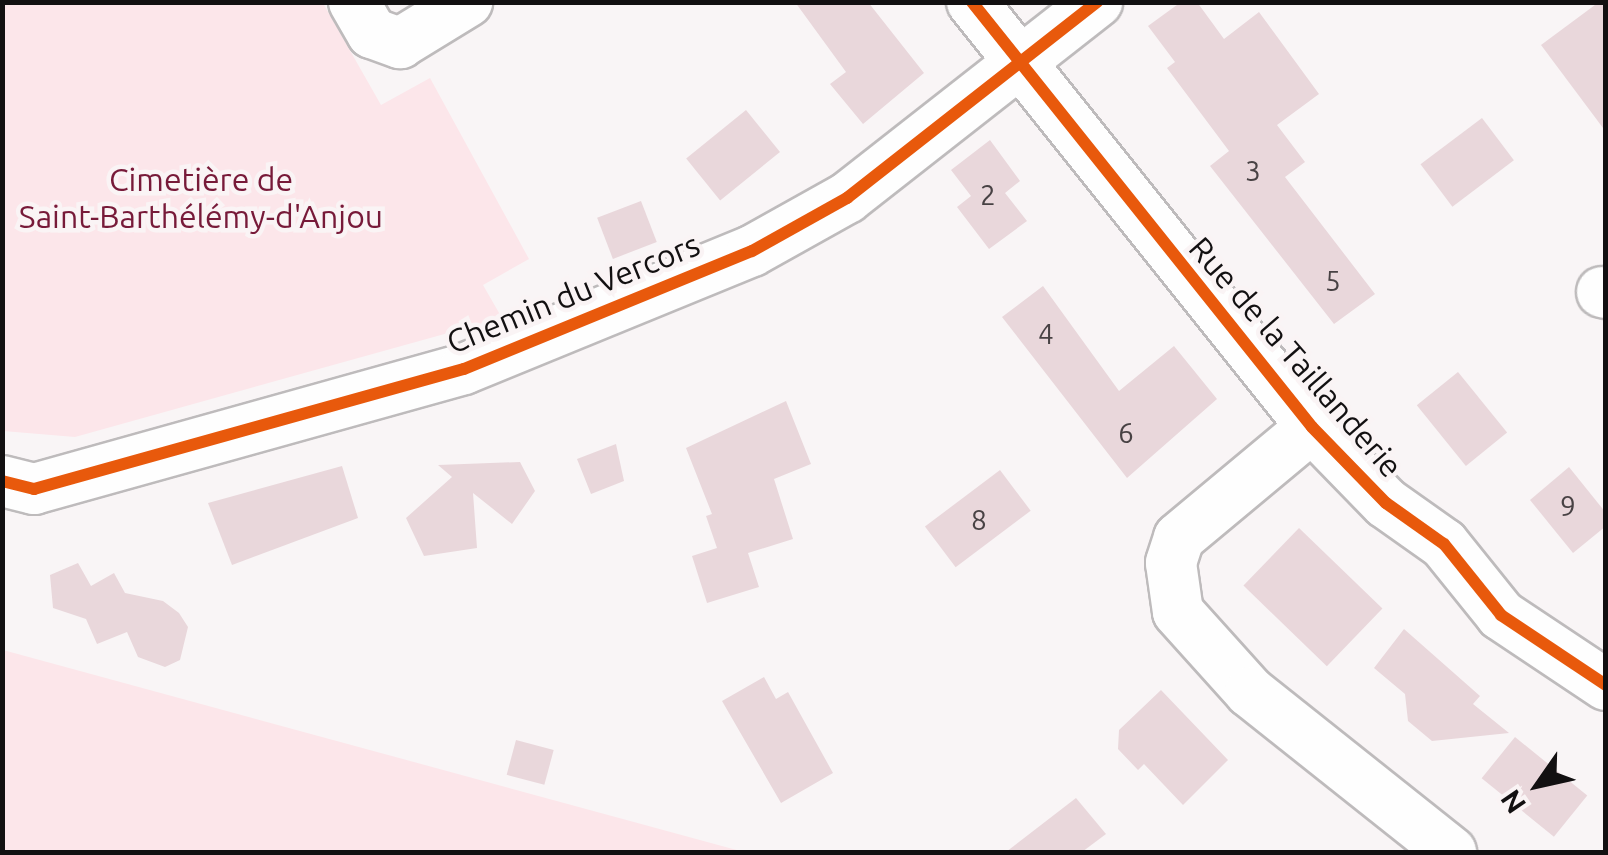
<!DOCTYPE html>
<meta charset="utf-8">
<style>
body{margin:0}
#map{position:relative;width:1608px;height:855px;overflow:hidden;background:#f9f5f6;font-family:Ubuntu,sans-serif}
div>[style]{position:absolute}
.green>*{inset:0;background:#fce6ea}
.building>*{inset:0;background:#e9d7db;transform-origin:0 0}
.roads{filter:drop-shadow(2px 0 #bebbbc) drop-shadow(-2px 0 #bebbbc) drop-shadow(0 2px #bebbbc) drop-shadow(0 -2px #bebbbc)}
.street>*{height:50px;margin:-25px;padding:0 25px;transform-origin:25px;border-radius:25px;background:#fefefe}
.cycleway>*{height:12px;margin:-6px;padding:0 6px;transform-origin:6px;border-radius:6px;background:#e8590c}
span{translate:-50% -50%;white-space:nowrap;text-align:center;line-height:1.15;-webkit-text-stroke:9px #faf4f5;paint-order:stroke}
.number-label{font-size:28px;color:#484244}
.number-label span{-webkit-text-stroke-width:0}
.park-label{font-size:32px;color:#771a39}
.street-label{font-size:32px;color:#121011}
.frame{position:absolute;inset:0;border:5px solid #121011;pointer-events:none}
.north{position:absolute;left:1488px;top:735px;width:100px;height:100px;-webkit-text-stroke:8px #faf4f5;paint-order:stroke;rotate:236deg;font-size:28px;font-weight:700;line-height:40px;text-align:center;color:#121011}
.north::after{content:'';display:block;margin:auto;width:35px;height:45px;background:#121011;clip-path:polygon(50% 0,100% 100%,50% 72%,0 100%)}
</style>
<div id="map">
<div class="green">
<i style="clip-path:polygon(2px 3px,323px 3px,381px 105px,430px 78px,529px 259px,483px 285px,502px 318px,75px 437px,3px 431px)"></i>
<i style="clip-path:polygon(2px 650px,3px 650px,744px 852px,3px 852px)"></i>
</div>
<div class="building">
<i style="clip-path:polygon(795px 2px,868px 2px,924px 73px,863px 124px,830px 84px,846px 72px)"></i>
<i style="clip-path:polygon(1181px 2px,1197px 2px,1224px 39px,1259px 12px,1319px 94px,1277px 125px,1305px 162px,1285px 177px,1375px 294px,1334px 324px,1210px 166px,1229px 151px,1167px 68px,1175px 62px,1148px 26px)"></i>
<i style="clip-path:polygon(1599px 2px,1606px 2px,1606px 132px,1541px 45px)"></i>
<i style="left:746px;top:110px;width:54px;height:77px;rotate:51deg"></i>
<i style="left:1482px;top:118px;width:53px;height:77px;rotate:53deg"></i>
<i style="clip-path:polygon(990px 140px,1020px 181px,1005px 193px,1027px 221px,989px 249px,957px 207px,971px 196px,951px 170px)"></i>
<i style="left:641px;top:201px;width:44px;height:47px;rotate:69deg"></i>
<i style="clip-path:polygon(1043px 286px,1119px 391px,1174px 346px,1217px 399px,1127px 478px,1002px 317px)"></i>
<i style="left:1458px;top:372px;width:78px;height:53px;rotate:51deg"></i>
<i style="clip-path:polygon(786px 401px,811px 464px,774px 479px,793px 539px,748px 553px,759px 587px,707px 603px,692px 556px,717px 548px,706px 516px,712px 514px,686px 448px)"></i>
<i style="clip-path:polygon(616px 444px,624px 481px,591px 494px,577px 459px)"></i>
<i style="clip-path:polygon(520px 462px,535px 491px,512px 524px,473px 493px,477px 548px,424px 556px,406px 518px,452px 477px,438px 465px)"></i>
<i style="clip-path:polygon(342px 466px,358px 518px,232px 565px,208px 503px)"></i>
<i style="clip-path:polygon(1569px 467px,1606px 513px,1606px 526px,1573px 553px,1530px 500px)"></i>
<i style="left:1000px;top:470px;width:51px;height:94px;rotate:53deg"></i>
<i style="left:1299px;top:528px;width:116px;height:80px;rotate:44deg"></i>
<i style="clip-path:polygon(78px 563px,91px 586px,114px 573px,125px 593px,163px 601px,179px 613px,188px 627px,180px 660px,165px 667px,138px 657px,127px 632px,97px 644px,86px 619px,53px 608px,50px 575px)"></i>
<i style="clip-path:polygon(1404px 629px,1480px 696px,1473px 704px,1509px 733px,1432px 741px,1408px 721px,1405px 694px,1374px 668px)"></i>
<i style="clip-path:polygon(764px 677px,776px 699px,788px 692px,833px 773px,781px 803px,722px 701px)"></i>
<i style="clip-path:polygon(1161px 690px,1228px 760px,1183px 805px,1144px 764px,1138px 770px,1118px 749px,1119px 730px)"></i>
<i style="left:1515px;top:737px;width:93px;height:53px;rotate:39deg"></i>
<i style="left:516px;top:740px;width:39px;height:36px;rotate:15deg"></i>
<i style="clip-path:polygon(1076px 798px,1106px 834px,1082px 852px,1006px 852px)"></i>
</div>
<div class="roads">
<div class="street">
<i style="left:354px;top:2px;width:36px;rotate:60deg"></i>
<i style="left:372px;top:33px;width:30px;rotate:20deg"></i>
<i style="left:400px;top:43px;width:79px;rotate:-31.5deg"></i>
<i style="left:972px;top:2px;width:544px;rotate:51.34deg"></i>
<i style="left:1312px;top:427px;width:106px;rotate:45.8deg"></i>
<i style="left:1386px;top:503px;width:71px;rotate:35.3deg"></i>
<i style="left:1444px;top:544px;width:91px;rotate:51.2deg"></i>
<i style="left:1501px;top:615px;width:126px;rotate:33.7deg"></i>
<i style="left:1602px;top:292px;width:4px;rotate:14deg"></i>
<i style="left:1312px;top:427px;width:173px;rotate:140.2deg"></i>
<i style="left:1179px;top:538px;width:26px;rotate:108deg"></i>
<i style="left:1171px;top:563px;width:49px;rotate:81.9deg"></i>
<i style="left:1178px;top:612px;width:108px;rotate:48deg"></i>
<i style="left:1250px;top:692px;width:257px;rotate:38.5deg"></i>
<i style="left:2px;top:481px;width:33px;rotate:14deg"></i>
<i style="left:34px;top:489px;width:446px;rotate:-15.6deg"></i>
<i style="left:464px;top:369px;width:311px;rotate:-22.3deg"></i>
<i style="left:752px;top:251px;width:109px;rotate:-29.2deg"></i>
<i style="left:847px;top:198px;width:318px;rotate:-38.1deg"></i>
</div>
</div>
<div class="cycleway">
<i style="left:972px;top:2px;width:544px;rotate:51.34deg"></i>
<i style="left:1312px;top:427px;width:106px;rotate:45.8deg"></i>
<i style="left:1386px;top:503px;width:71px;rotate:35.3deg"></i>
<i style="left:1444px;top:544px;width:91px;rotate:51.2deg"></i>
<i style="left:1501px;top:615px;width:126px;rotate:33.7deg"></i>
<i style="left:2px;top:481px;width:33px;rotate:14deg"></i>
<i style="left:34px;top:489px;width:446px;rotate:-15.6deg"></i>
<i style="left:464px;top:369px;width:311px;rotate:-22.3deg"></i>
<i style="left:752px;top:251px;width:109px;rotate:-29.2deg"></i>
<i style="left:847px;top:198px;width:318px;rotate:-38.1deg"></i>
</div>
<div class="number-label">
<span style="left:1253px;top:171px">3</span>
<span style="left:988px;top:195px">2</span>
<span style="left:1333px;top:281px">5</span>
<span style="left:1046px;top:334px">4</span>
<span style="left:1126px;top:433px">6</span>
<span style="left:1568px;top:506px">9</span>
<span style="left:979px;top:520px">8</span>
</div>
<div class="park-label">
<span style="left:201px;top:198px">Cimetière de<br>Saint-Barthélémy-d'Anjou</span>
</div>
<div class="street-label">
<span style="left:573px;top:293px;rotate:-22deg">Chemin du Vercors</span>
<span style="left:1296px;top:357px;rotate:49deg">Rue de la Taillanderie</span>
</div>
<div class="frame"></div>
<div class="north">N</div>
</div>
